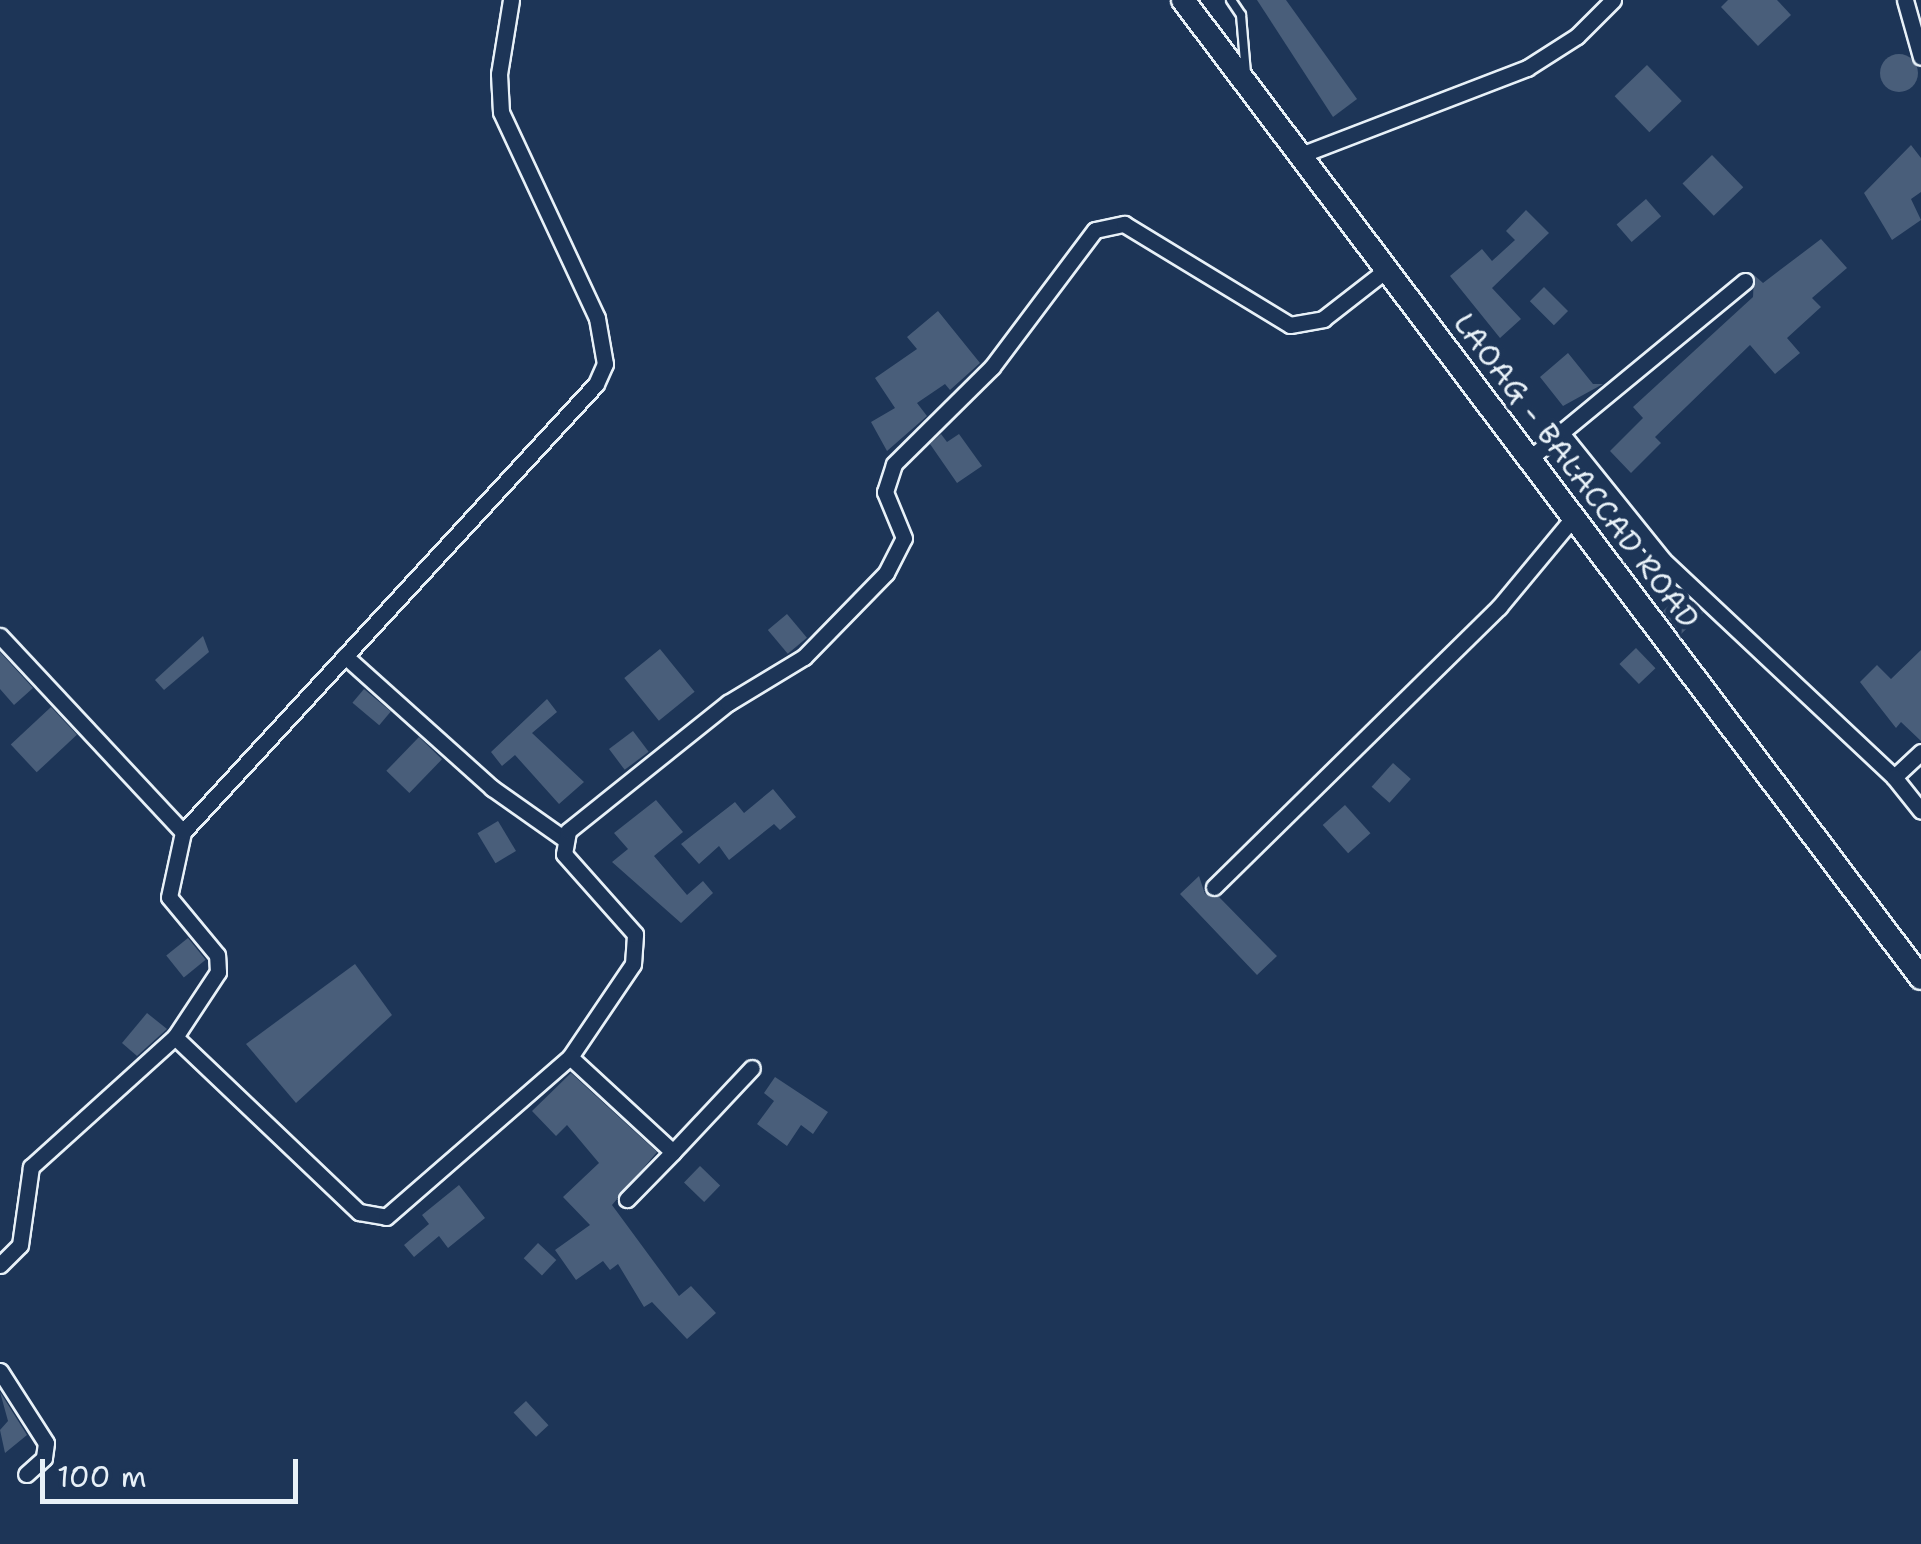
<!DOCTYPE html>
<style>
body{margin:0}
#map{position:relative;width:1921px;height:1544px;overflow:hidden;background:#1d3557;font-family:"Shantell Sans",sans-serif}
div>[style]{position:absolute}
.building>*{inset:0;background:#495e7a;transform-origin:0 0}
.round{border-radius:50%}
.roads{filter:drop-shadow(2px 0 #e8f1f8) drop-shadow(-2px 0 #e8f1f8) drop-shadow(0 2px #e8f1f8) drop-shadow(0 -2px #e8f1f8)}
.service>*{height:8px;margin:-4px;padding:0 4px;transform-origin:4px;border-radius:4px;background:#1d3557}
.minor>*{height:15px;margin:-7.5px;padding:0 7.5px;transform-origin:7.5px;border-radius:7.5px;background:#1d3557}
.primary>*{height:22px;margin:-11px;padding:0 11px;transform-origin:11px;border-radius:11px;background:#1d3557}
span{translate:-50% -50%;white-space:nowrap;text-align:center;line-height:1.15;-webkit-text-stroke:10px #1d3557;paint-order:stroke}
.street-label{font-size:30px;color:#e8f1f8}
.scale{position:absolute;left:40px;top:1459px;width:258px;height:45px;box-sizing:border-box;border:5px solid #e8f1f8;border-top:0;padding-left:12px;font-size:30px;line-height:35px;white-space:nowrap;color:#e8f1f8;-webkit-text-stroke:8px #1d3557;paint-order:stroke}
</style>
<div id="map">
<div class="building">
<i style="clip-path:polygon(1257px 0,1286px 0,1357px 99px,1333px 117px)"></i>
<i style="clip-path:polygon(1728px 0,1777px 0,1791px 15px,1758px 46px,1721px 7px)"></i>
<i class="round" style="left:1880px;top:54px;width:38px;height:38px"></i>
<i style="left:1647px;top:65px;width:50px;height:45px;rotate:46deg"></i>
<i style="clip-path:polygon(1911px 145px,1921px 158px,1921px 192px,1911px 199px,1921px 220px,1892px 240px,1864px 193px)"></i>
<i style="left:1712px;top:155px;width:45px;height:41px;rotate:46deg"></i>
<i style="left:1646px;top:199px;width:23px;height:39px;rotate:49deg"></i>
<i style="clip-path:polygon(1526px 210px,1549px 233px,1492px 288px,1521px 319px,1500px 338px,1450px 276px,1482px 249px,1492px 261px,1515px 240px,1506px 231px)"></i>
<i style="clip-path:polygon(1821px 239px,1847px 268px,1812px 298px,1821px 307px,1787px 338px,1800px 353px,1775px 374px,1750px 345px,1655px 437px,1661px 443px,1631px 473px,1610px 451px,1643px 418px,1633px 407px,1753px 297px,1754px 275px,1763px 283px)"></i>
<i style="left:1544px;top:287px;width:34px;height:20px;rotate:45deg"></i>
<i style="clip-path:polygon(938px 311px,980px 363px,950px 390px,945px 384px,917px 403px,927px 416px,887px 451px,871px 422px,895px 408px,875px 378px,917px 349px,907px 337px)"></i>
<i style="clip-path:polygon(1568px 353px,1593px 384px,1603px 384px,1563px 406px,1540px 377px)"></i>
<i style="clip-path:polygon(941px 434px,947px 442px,959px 434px,982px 466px,957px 483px,930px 444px)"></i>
<i style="clip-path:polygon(1681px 593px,1703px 613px,1681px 634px,1663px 611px)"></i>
<i style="left:787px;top:614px;width:31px;height:25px;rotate:50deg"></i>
<i style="clip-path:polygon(203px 636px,209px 652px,164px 690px,155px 680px)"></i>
<i style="left:1636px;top:648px;width:28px;height:23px;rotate:46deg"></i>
<i style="left:660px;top:649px;width:55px;height:46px;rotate:51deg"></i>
<i style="clip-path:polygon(1921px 650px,1921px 741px,1901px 722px,1896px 728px,1860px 682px,1877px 665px,1891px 679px)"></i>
<i style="clip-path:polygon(0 652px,33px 688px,14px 705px,0 689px)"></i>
<i style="left:364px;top:689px;width:35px;height:18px;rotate:40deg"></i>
<i style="clip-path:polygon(547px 699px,557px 712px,532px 733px,584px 782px,559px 804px,515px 755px,502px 766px,491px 752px)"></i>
<i style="left:51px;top:707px;width:38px;height:55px;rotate:47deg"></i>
<i style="left:633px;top:731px;width:26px;height:30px;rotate:53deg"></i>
<i style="left:419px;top:737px;width:32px;height:47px;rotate:44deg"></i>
<i style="left:1393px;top:763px;width:24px;height:32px;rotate:42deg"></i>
<i style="clip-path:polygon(773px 789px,796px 817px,780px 830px,774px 824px,729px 860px,719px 846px,699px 864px,681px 844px,735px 802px,744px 813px)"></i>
<i style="clip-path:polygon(656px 800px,683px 832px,654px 856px,687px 895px,703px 881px,713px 893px,681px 923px,612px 862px,628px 849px,614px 833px)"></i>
<i style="left:1345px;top:805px;width:38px;height:30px;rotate:48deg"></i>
<i style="left:498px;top:821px;width:35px;height:24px;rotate:59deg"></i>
<i style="clip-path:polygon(1199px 876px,1205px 894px,1219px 897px,1277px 956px,1257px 975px,1180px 894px)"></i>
<i style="left:188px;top:938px;width:28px;height:28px;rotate:51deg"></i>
<i style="clip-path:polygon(355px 964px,392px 1015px,296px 1103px,246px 1044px)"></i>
<i style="clip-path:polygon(147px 1013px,167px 1029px,137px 1056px,122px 1043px)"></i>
<i style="clip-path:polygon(571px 1073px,657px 1152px,612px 1205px,679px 1296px,691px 1286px,716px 1313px,687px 1339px,652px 1302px,644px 1307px,618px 1264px,610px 1270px,603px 1261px,576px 1280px,555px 1250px,590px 1225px,563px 1197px,599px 1163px,567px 1125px,556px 1136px,532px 1111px)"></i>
<i style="clip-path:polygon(775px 1077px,828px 1112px,813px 1134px,801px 1125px,787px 1146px,757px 1124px,774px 1101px,764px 1093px)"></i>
<i style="left:700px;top:1166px;width:28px;height:23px;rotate:44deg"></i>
<i style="clip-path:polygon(459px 1185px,485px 1218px,448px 1248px,439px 1236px,414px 1257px,404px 1245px,429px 1224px,422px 1215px)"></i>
<i style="left:538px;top:1243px;width:25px;height:21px;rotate:43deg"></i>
<i style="clip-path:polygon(0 1392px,27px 1435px,5px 1453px,0 1430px,8px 1421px)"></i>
<i style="left:526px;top:1401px;width:33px;height:17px;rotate:47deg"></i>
</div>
<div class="roads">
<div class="service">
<i style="left:1231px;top:0;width:18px;rotate:56deg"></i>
<i style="left:1241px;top:15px;width:58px;rotate:85.1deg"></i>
</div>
<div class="minor">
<i style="left:1905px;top:0;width:59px;rotate:74.3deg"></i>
<i style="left:1303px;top:154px;width:240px;rotate:-21deg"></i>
<i style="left:1527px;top:68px;width:59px;rotate:-32.6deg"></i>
<i style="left:1577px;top:36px;width:51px;rotate:-45deg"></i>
<i style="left:1561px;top:433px;width:163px;rotate:51.2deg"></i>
<i style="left:1663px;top:560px;width:317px;rotate:43.2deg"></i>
<i style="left:1529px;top:459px;width:280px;rotate:-39.5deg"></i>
<i style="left:0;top:636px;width:268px;rotate:47deg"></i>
<i style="left:345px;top:656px;width:198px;rotate:41.9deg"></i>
<i style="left:492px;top:788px;width:87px;rotate:35.2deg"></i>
<i style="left:1921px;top:752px;width:37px;rotate:137deg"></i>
<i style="left:1894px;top:777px;width:43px;rotate:51.5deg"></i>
<i style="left:1214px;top:887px;width:400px;rotate:-44.5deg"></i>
<i style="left:1499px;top:607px;width:116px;rotate:-50.3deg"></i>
<i style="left:175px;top:1037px;width:254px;rotate:43.6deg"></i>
<i style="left:359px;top:1212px;width:27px;rotate:10deg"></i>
<i style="left:386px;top:1217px;width:244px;rotate:-41deg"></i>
<i style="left:570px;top:1057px;width:112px;rotate:-55.9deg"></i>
<i style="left:633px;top:964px;width:30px;rotate:-86deg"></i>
<i style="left:635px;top:934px;width:107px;rotate:-131.6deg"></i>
<i style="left:564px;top:854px;width:23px;rotate:-80deg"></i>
<i style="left:568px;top:831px;width:205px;rotate:-38.7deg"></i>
<i style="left:728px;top:703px;width:89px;rotate:-31.2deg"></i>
<i style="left:804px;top:657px;width:117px;rotate:-45.7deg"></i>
<i style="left:886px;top:573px;width:39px;rotate:-63deg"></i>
<i style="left:904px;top:538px;width:50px;rotate:-112.4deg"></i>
<i style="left:885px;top:492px;width:29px;rotate:-72deg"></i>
<i style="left:894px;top:464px;width:138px;rotate:-44.7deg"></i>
<i style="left:992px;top:367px;width:171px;rotate:-53.1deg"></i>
<i style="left:1095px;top:230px;width:30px;rotate:-12deg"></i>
<i style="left:1124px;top:224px;width:194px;rotate:31.3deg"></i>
<i style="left:1290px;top:325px;width:34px;rotate:-10deg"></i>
<i style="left:1323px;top:319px;width:80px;rotate:-37.9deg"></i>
<i style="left:570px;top:1057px;width:140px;rotate:42.7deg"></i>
<i style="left:673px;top:1152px;width:66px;rotate:134.4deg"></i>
<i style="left:673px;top:1152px;width:115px;rotate:-46.8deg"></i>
<i style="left:0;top:1265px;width:28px;rotate:-45deg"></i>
<i style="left:20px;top:1245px;width:79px;rotate:-82deg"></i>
<i style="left:31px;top:1167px;width:194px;rotate:-42.1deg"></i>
<i style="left:175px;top:1037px;width:78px;rotate:-56.5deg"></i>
<i style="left:218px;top:972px;width:17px;rotate:-93deg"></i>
<i style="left:217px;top:955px;width:75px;rotate:-129.6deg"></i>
<i style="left:169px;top:897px;width:66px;rotate:-77.8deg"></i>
<i style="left:183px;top:832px;width:609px;rotate:-47.33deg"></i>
<i style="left:596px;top:384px;width:22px;rotate:-66deg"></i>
<i style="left:605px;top:364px;width:47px;rotate:-99.9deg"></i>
<i style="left:597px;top:318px;width:227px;rotate:-115deg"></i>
<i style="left:501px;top:112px;width:38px;rotate:-93deg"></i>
<i style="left:499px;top:74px;width:75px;rotate:-80.8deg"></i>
<i style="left:0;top:1371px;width:85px;rotate:57.4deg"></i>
<i style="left:46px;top:1443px;width:15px;rotate:98deg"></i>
<i style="left:44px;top:1458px;width:24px;rotate:138deg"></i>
</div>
<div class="primary">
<i style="left:1183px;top:0;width:1225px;rotate:52.96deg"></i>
</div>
</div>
<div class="street-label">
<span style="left:1576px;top:471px;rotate:53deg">LAOAG - BALACCAD ROAD</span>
</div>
<div class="scale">100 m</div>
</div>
